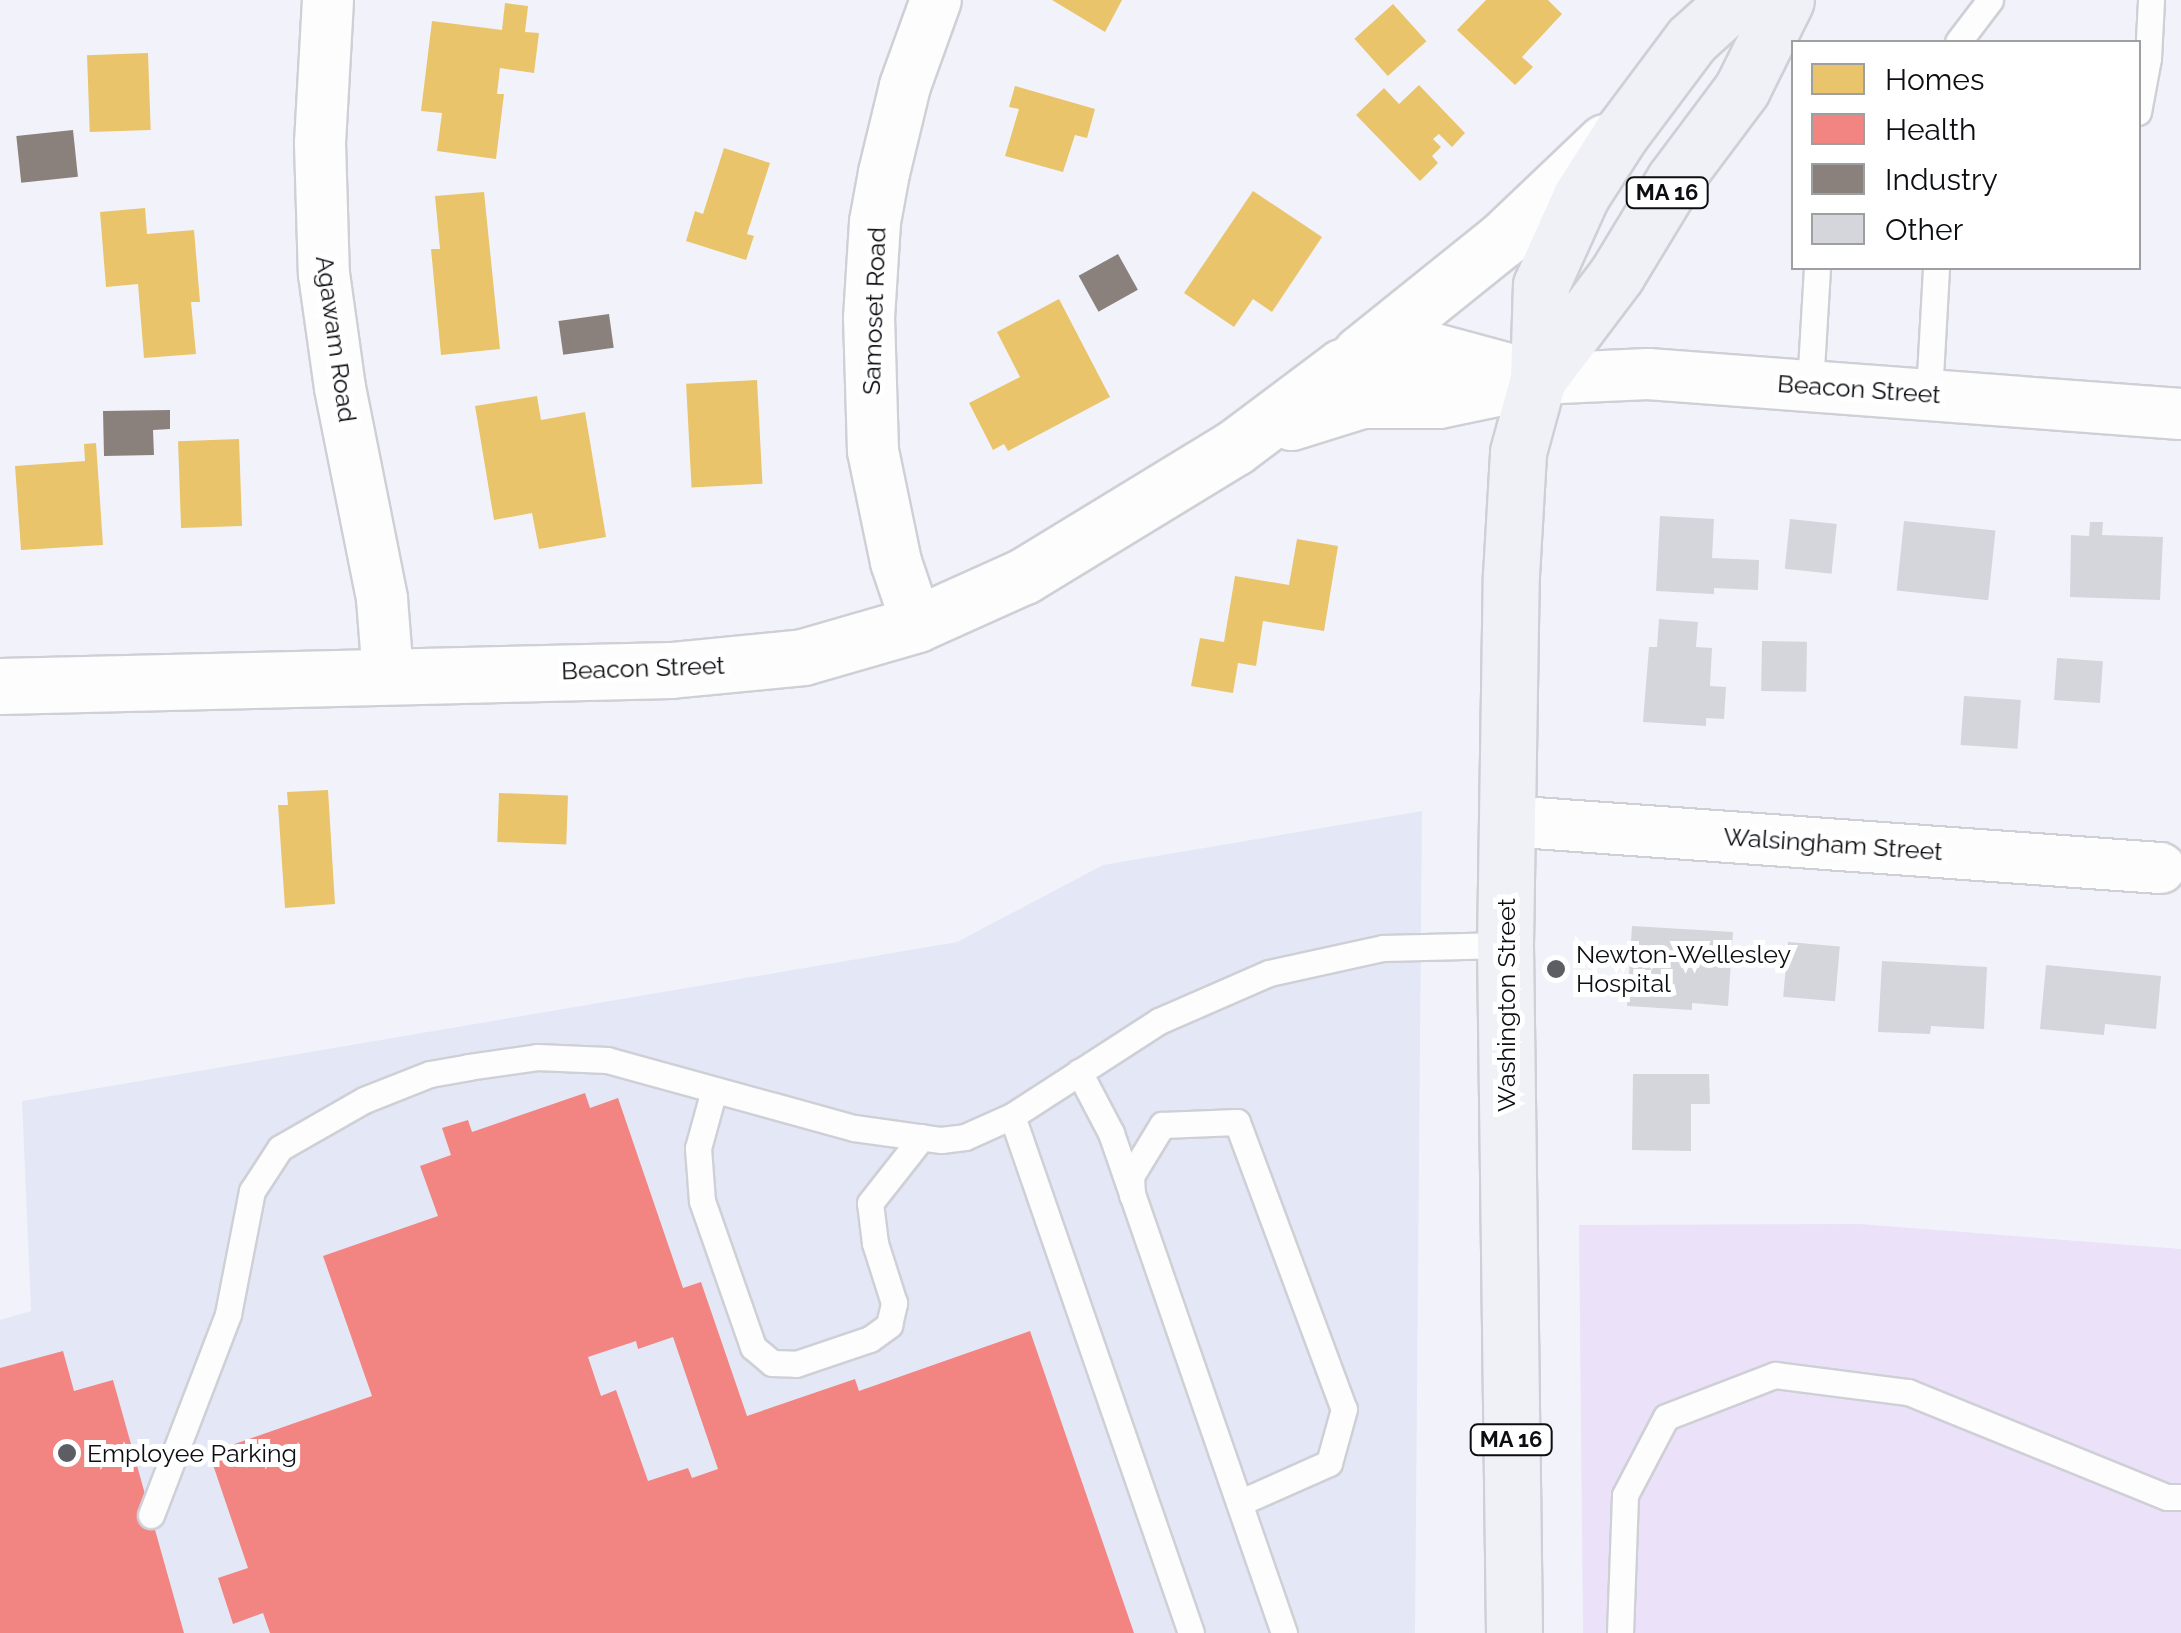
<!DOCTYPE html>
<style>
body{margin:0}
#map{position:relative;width:2181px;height:1633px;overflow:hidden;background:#f2f3fa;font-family:Raleway,sans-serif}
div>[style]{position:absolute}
.built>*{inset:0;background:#e4e8f6}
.green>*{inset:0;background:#ebe1f9}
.homes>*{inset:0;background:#e9c46a;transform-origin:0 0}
.health>*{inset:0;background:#f28482}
.industry>*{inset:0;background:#8a817c;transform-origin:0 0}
.building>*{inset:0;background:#d4d6dc;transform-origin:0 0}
.roads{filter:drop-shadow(2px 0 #cfd0d6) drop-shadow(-2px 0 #cfd0d6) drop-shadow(0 2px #cfd0d6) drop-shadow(0 -2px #cfd0d6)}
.service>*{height:25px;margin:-12.5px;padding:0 12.5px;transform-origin:12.5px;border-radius:12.5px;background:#fdfdfe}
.minor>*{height:50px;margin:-25px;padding:0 25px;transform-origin:25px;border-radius:25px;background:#fdfdfe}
.secondary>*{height:55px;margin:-27.5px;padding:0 27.5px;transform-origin:27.5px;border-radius:27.5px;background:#fdfdfe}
.primary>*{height:55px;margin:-27.5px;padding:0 27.5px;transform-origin:27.5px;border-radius:27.5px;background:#f0f0f7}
.dots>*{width:28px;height:28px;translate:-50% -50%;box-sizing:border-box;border:5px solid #fff;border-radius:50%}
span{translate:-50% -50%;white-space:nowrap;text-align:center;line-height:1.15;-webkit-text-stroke:10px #fff;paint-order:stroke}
.shield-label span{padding:2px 8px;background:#fff;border:2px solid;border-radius:8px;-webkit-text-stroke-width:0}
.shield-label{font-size:22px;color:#0c0e12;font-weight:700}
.street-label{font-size:25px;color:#0c0e12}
.poi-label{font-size:25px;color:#0c0e12}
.left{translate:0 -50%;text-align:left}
.legend{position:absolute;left:1791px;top:40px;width:350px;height:230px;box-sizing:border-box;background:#fff;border:2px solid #9e9fa0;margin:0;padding:12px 18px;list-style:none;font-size:30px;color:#0c0e12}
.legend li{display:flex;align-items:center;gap:20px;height:50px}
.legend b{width:50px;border:2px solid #9e9fa0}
</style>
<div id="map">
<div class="built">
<i style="clip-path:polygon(1422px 811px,1415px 1633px,0 1633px,0 1320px,31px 1311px,22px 1101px,957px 942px,1103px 865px)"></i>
</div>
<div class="green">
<i style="clip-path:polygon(1859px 1224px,2181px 1249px,2181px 1633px,1583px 1633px,1579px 1225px)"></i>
</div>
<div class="homes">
<i style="clip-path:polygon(1052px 0,1122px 0,1105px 32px)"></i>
<i style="clip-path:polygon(1486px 0,1548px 0,1562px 14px,1522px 57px,1533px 67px,1515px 85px,1457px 30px)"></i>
<i style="clip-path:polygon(505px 3px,528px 6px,525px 32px,539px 33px,534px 73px,500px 68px,497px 94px,504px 94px,496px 159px,437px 151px,442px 113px,421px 111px,432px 21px,502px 30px)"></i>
<i style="left:1393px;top:4px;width:50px;height:52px;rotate:48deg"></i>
<i style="left:148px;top:53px;width:77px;height:61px;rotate:88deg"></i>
<i style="clip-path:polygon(1419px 85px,1465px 133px,1452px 147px,1439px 134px,1433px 139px,1441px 147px,1432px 156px,1438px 163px,1420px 181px,1356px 115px,1384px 88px,1399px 104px)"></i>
<i style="clip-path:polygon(1015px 86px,1095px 109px,1087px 138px,1075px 135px,1063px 172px,1005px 156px,1019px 109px,1009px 107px)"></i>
<i style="clip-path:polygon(724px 148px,770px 163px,747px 234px,754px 236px,746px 260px,686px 241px,695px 211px,703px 214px)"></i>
<i style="clip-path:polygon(1253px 191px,1322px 237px,1272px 312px,1253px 299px,1234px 327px,1184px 293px)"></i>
<i style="clip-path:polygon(484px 192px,500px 349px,441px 355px,431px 249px,440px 249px,435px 196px)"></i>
<i style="clip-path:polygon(145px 208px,147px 234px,194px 230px,200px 302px,191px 302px,196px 354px,144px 358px,138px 284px,106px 287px,100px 212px)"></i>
<i style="clip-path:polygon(1059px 299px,1110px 397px,1008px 451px,1004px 444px,993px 450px,969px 403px,1020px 377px,997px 332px)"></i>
<i style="left:757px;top:380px;width:104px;height:71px;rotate:87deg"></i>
<i style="clip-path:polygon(537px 396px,541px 420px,585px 412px,606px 537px,539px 549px,532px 513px,494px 520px,475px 406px)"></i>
<i style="left:239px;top:439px;width:87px;height:61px;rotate:88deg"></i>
<i style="clip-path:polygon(96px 443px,103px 545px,21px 550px,15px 466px,85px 461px,84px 444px)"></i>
<i style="clip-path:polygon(1297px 539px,1338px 546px,1324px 631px,1263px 621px,1256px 666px,1238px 663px,1233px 693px,1191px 686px,1200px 638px,1224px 642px,1235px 576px,1289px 585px)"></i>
<i style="clip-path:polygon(328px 790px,335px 904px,285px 908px,278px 805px,288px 805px,287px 792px)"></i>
<i style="left:499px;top:793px;width:69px;height:49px;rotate:2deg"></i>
</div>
<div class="health">
<i style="clip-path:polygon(evenodd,585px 1093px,590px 1108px,618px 1098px,683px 1288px,701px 1282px,747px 1416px,855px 1379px,859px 1391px,1030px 1331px,1134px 1633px,270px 1633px,263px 1613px,233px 1624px,218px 1578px,248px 1568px,209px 1453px,372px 1396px,323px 1256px,438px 1216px,420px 1166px,451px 1155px,442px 1128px,468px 1120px,472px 1132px,585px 1093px,673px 1337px,718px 1469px,692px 1478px,688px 1468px,648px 1481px,616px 1390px,601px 1396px,588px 1357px,636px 1341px,638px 1349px,673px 1337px)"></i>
<i style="clip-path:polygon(63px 1351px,74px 1391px,113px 1380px,184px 1633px,0 1633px,0 1368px)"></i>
</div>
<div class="industry">
<i style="left:73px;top:130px;width:47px;height:57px;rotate:84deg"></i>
<i style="left:1118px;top:254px;width:41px;height:45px;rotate:61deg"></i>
<i style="left:609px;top:314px;width:34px;height:51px;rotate:82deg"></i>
<i style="clip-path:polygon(170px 410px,170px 429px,153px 430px,154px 455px,104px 456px,103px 411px)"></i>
</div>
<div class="building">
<i style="clip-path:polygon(1660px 516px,1714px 519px,1712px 558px,1759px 560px,1758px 590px,1714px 588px,1714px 594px,1656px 591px)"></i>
<i style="left:1790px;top:519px;width:47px;height:50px;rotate:6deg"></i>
<i style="left:1904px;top:521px;width:92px;height:70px;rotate:6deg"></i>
<i style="clip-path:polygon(2090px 522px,2103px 522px,2102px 535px,2163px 537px,2160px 600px,2070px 597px,2071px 535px,2089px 536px)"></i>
<i style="clip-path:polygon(1659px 619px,1698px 622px,1696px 647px,1712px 648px,1710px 686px,1726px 687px,1724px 719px,1706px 718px,1706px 726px,1643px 722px,1649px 647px,1657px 647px)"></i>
<i style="left:1762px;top:641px;width:45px;height:50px;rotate:1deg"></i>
<i style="left:2057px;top:658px;width:46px;height:42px;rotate:4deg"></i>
<i style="left:1964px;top:696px;width:57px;height:49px;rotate:4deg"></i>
<i style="clip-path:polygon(1632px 926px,1733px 932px,1728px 1006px,1692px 1003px,1692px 1010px,1627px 1006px)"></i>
<i style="left:1788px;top:942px;width:52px;height:55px;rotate:5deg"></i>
<i style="clip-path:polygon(1882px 961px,1987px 967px,1984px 1029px,1931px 1026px,1930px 1034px,1878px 1032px)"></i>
<i style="clip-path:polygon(2046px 965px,2161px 976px,2156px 1029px,2105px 1024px,2104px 1035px,2040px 1029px)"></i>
<i style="clip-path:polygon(1633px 1074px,1709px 1074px,1710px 1104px,1691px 1104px,1691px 1151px,1632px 1150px)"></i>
</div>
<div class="roads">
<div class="service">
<i style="left:1958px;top:42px;width:53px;rotate:-52.7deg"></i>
<i style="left:2138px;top:112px;width:55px;rotate:-79.5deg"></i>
<i style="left:2148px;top:58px;width:58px;rotate:-87deg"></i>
<i style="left:1810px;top:386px;width:118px;rotate:-86.6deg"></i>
<i style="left:1929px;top:394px;width:126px;rotate:-86.8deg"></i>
<i style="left:1079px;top:1072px;width:69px;rotate:62.3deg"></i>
<i style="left:1111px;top:1133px;width:529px;rotate:70.91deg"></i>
<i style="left:714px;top:1090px;width:60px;rotate:105.4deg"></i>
<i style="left:698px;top:1148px;width:53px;rotate:85.7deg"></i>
<i style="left:702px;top:1201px;width:155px;rotate:70.7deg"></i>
<i style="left:753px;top:1347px;width:25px;rotate:40deg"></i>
<i style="left:772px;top:1363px;width:24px;rotate:2deg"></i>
<i style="left:796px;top:1364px;width:78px;rotate:-18.7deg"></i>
<i style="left:870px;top:1339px;width:24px;rotate:-36deg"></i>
<i style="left:889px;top:1325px;width:23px;rotate:-77deg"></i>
<i style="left:894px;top:1303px;width:63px;rotate:-107.6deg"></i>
<i style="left:875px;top:1243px;width:40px;rotate:-97.1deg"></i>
<i style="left:870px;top:1203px;width:84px;rotate:-51.8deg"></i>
<i style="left:1012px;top:1116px;width:547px;rotate:70.9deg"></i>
<i style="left:1132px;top:1195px;width:19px;rotate:-93deg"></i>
<i style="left:1131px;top:1176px;width:60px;rotate:-58.7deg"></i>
<i style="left:1162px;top:1125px;width:75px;rotate:-2.3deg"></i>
<i style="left:1237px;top:1122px;width:306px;rotate:69.6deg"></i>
<i style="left:1344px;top:1409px;width:56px;rotate:105.5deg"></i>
<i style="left:1329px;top:1463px;width:98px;rotate:156deg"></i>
<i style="left:151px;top:1515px;width:215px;rotate:-69deg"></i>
<i style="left:228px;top:1314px;width:125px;rotate:-79deg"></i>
<i style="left:252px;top:1191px;width:51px;rotate:-56.9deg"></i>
<i style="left:280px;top:1148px;width:97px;rotate:-29.7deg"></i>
<i style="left:364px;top:1100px;width:71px;rotate:-21.5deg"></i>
<i style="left:430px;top:1074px;width:39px;rotate:-10deg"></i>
<i style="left:468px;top:1067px;width:70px;rotate:-8.2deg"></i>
<i style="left:537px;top:1057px;width:70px;rotate:2.5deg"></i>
<i style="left:607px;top:1060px;width:256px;rotate:15.4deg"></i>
<i style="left:854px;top:1128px;width:88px;rotate:7.9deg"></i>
<i style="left:941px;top:1140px;width:24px;rotate:-7deg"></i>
<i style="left:965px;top:1137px;width:51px;rotate:-24.1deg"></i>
<i style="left:1012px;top:1116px;width:175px;rotate:-32.9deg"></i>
<i style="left:1159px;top:1021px;width:120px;rotate:-23.6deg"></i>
<i style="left:1269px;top:973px;width:117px;rotate:-12.4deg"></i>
<i style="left:1383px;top:948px;width:122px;rotate:-1.4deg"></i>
<i style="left:1620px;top:1633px;width:138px;rotate:-87.9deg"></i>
<i style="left:1625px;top:1495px;width:88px;rotate:-62.3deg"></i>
<i style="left:1666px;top:1417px;width:117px;rotate:-21.1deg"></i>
<i style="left:1775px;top:1375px;width:134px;rotate:7.3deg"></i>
<i style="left:1908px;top:1392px;width:279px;rotate:22.1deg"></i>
<i style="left:2167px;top:1497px;width:14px"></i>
</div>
<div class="minor">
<i style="left:328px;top:0;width:143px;rotate:93.2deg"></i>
<i style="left:320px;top:143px;width:131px;rotate:88.3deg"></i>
<i style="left:324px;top:274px;width:115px;rotate:82deg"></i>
<i style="left:340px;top:388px;width:215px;rotate:78.7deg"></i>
<i style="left:382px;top:599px;width:76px;rotate:85.5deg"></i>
<i style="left:1538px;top:379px;width:110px;rotate:-2.6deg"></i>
<i style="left:1648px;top:374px;width:534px;rotate:4.29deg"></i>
<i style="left:917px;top:624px;width:65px;rotate:-108.7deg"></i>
<i style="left:896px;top:562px;width:113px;rotate:-101.7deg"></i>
<i style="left:873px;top:451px;width:133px;rotate:-91.7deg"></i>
<i style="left:869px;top:318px;width:96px;rotate:-86.4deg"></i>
<i style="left:875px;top:222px;width:50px;rotate:-79.6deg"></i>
<i style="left:884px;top:173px;width:89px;rotate:-76.4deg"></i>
<i style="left:905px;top:86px;width:91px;rotate:-70.2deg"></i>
<i style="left:1507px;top:821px;width:655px;rotate:4.12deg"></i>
</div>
<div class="secondary">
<i style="left:1360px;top:354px;width:182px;rotate:-38.8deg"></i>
<i style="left:1502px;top:240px;width:142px;rotate:-43.6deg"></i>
<i style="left:1291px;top:422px;width:73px;rotate:-17.4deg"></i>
<i style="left:1361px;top:400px;width:77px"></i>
<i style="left:1438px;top:400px;width:98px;rotate:-11.8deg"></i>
<i style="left:0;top:686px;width:671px;rotate:-1.37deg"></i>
<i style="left:671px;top:670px;width:133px;rotate:-5.6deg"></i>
<i style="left:803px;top:657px;width:119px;rotate:-16.1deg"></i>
<i style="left:917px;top:624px;width:117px;rotate:-24.2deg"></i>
<i style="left:1024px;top:576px;width:246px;rotate:-31.4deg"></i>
<i style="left:1234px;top:448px;width:135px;rotate:-36.9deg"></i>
<i style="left:1342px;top:367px;width:25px;rotate:-23deg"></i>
<i style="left:1365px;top:357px;width:29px;rotate:-18deg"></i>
<i style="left:1393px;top:348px;width:34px;rotate:2deg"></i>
<i style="left:1427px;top:349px;width:115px;rotate:15.1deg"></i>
</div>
<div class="primary">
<i style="left:1538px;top:379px;width:131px;rotate:-53deg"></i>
<i style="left:1617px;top:274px;width:110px;rotate:-58.8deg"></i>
<i style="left:1674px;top:180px;width:114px;rotate:-53.2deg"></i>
<i style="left:1742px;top:89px;width:99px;rotate:-63.7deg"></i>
<i style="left:1514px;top:1633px;width:688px;rotate:-90.75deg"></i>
<i style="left:1505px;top:945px;width:370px;rotate:-89.1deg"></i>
<i style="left:1511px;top:575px;width:123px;rotate:-86.7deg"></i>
<i style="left:1518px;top:452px;width:76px;rotate:-74.7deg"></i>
<i style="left:1538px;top:379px;width:94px;rotate:-88.2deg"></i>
<i style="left:1541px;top:285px;width:98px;rotate:-65.8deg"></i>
<i style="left:1581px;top:196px;width:72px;rotate:-57.4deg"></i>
<i style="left:1620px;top:135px;width:119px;rotate:-53.2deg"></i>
<i style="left:1691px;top:40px;width:59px;rotate:-42.3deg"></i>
</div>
</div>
<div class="dots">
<i style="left:1556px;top:969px;background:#5c5e63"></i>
<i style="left:67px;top:1453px;background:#5c5e63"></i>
</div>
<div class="shield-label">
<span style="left:1667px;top:193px">MA 16</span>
<span style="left:1511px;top:1440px">MA 16</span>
</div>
<div class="street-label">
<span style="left:874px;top:311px;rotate:-88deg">Samoset Road</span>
<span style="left:336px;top:339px;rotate:82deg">Agawam Road</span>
<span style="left:1859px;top:389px;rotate:4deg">Beacon Street</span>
<span style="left:643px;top:668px;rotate:-2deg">Beacon Street</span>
<span style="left:1833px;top:844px;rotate:4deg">Walsingham Street</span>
<span style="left:1506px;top:1005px;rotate:-90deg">Washington Street</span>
</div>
<div class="poi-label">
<span class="left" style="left:1576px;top:969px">Newton-Wellesley<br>Hospital</span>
<span class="left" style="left:87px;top:1453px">Employee Parking</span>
</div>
<ul class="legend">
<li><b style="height:28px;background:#e9c46a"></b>Homes</li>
<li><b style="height:28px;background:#f28482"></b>Health</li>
<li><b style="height:28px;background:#8a817c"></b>Industry</li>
<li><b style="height:28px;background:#d4d6dc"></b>Other</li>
</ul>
</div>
